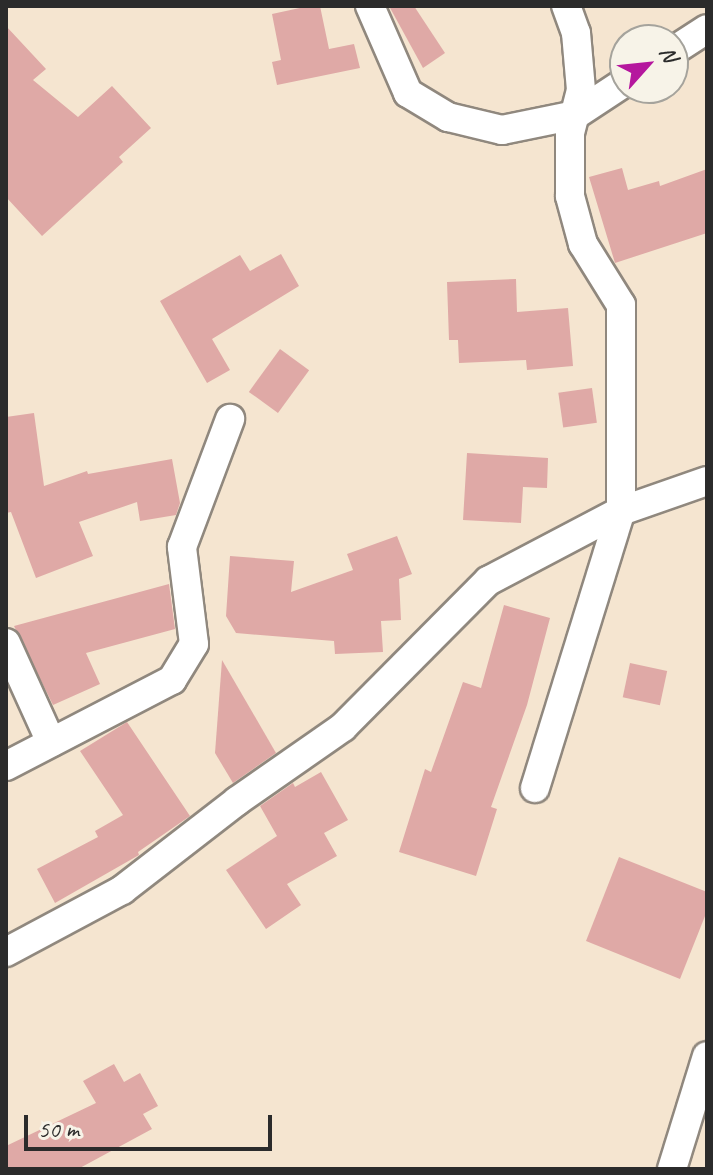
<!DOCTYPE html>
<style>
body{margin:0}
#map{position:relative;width:713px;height:1175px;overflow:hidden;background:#f5e5d0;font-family:Caveat,sans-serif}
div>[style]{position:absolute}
.building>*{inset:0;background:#dfa9a6;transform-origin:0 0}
.roads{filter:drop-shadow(2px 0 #90887e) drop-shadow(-2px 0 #90887e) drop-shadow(0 2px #90887e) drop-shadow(0 -2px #90887e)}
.minor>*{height:28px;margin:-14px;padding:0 14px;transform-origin:14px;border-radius:14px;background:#fff}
span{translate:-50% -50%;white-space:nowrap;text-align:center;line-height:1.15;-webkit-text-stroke:6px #f7f3e8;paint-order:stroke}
.frame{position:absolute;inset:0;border:8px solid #2b2b2b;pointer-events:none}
.north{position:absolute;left:609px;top:24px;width:80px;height:80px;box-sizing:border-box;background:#f7f3e8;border:2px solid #a5a39c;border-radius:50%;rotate:63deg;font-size:22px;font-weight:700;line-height:32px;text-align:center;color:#2b2b2b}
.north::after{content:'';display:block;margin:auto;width:28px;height:36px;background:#b5179e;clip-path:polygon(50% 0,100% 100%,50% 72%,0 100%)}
.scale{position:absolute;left:24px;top:1115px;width:248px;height:36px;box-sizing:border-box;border:4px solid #2b2b2b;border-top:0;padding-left:10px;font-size:24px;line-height:28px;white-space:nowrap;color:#2b2b2b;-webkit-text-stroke:6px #f7f3e8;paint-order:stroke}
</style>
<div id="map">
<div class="building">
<i style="clip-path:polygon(309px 6px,320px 6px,329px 49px,354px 44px,360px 68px,277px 85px,272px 62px,281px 60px,272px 14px)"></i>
<i style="clip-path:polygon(389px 6px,414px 6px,445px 53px,423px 68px)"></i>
<i style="clip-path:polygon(6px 26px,46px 69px,33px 80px,78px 117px,112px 86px,151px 128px,119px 157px,123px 162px,42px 236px,6px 197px)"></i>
<i style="clip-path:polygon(622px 168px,628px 190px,659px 181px,660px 186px,707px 169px,707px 233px,615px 263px,589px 177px)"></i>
<i style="clip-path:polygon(281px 254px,299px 286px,212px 339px,230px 370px,207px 383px,160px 301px,240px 255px,250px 271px)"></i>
<i style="clip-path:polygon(516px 279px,517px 312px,568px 308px,573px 366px,527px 370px,526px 360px,459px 363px,458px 340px,449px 340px,447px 282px)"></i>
<i style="left:280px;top:349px;width:36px;height:53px;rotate:36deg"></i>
<i style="left:592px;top:388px;width:35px;height:34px;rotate:82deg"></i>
<i style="clip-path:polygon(34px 413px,44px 486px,87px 471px,88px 474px,172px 459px,180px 503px,176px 515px,140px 521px,137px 502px,79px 522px,93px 556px,36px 578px,11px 512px,6px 513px,6px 417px)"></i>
<i style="clip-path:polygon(467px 453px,548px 458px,547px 488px,523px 487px,521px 523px,463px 520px)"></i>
<i style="clip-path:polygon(397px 536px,412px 574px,399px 579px,401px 620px,381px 621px,383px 652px,335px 654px,334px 641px,236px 633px,226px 616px,230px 556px,294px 561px,291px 592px,353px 570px,347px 554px)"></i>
<i style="clip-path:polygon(169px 584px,175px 629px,86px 653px,100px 684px,53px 705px,14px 626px)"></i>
<i style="clip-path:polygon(504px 605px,550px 618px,527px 705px,491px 807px,497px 809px,476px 876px,399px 852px,425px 769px,431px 772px,463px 682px,481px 688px)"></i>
<i style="clip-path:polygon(222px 660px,276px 753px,233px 783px,215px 753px)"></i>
<i style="left:630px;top:663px;width:38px;height:35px;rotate:12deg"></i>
<i style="clip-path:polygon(127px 722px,190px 816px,138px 852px,139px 855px,55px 903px,37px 869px,98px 837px,95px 831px,123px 815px,80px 751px)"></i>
<i style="clip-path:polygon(321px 772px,348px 820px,324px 833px,337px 856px,287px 884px,301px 905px,266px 929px,226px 870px,277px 836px,260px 806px,293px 783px,295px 787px)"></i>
<i style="clip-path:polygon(619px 857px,707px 892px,707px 911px,680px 979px,586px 941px)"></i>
<i style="clip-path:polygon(114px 1064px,124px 1082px,140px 1073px,158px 1106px,143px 1114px,152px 1129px,78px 1169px,6px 1169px,6px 1146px,96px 1103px,83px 1081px)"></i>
</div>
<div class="roads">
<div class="minor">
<i style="left:370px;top:6px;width:95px;rotate:66.4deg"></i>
<i style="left:408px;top:93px;width:47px;rotate:31deg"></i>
<i style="left:448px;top:117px;width:56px;rotate:13.5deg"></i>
<i style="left:502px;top:130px;width:75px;rotate:-11.6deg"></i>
<i style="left:575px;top:115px;width:60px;rotate:-33.4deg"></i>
<i style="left:673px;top:51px;width:40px;rotate:-32.9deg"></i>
<i style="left:6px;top:643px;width:109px;rotate:65.6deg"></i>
<i style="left:6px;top:766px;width:187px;rotate:-27.4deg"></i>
<i style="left:172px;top:680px;width:42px;rotate:-58.6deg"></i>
<i style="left:194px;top:644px;width:98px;rotate:-97.1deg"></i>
<i style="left:182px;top:547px;width:137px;rotate:-69.4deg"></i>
<i style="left:535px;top:788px;width:290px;rotate:-72.8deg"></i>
<i style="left:621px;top:511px;width:206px;rotate:-90deg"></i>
<i style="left:621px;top:305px;width:72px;rotate:-121.9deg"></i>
<i style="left:583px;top:244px;width:50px;rotate:-105.2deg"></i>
<i style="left:570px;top:196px;width:63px;rotate:-90deg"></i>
<i style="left:570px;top:133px;width:44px;rotate:-75.7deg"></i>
<i style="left:581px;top:90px;width:57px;rotate:-95deg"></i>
<i style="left:576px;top:33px;width:29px;rotate:-110deg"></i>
<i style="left:6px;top:952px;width:132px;rotate:-28.1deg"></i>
<i style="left:122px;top:890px;width:145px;rotate:-37.7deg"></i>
<i style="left:237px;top:801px;width:129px;rotate:-34.9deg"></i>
<i style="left:343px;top:727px;width:206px;rotate:-45.2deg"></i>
<i style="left:488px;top:581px;width:150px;rotate:-27.8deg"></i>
<i style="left:621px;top:511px;width:91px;rotate:-19.2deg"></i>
<i style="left:672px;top:1169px;width:118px;rotate:-72.8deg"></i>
</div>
</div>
<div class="frame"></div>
<div class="north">N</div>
<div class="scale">50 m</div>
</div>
